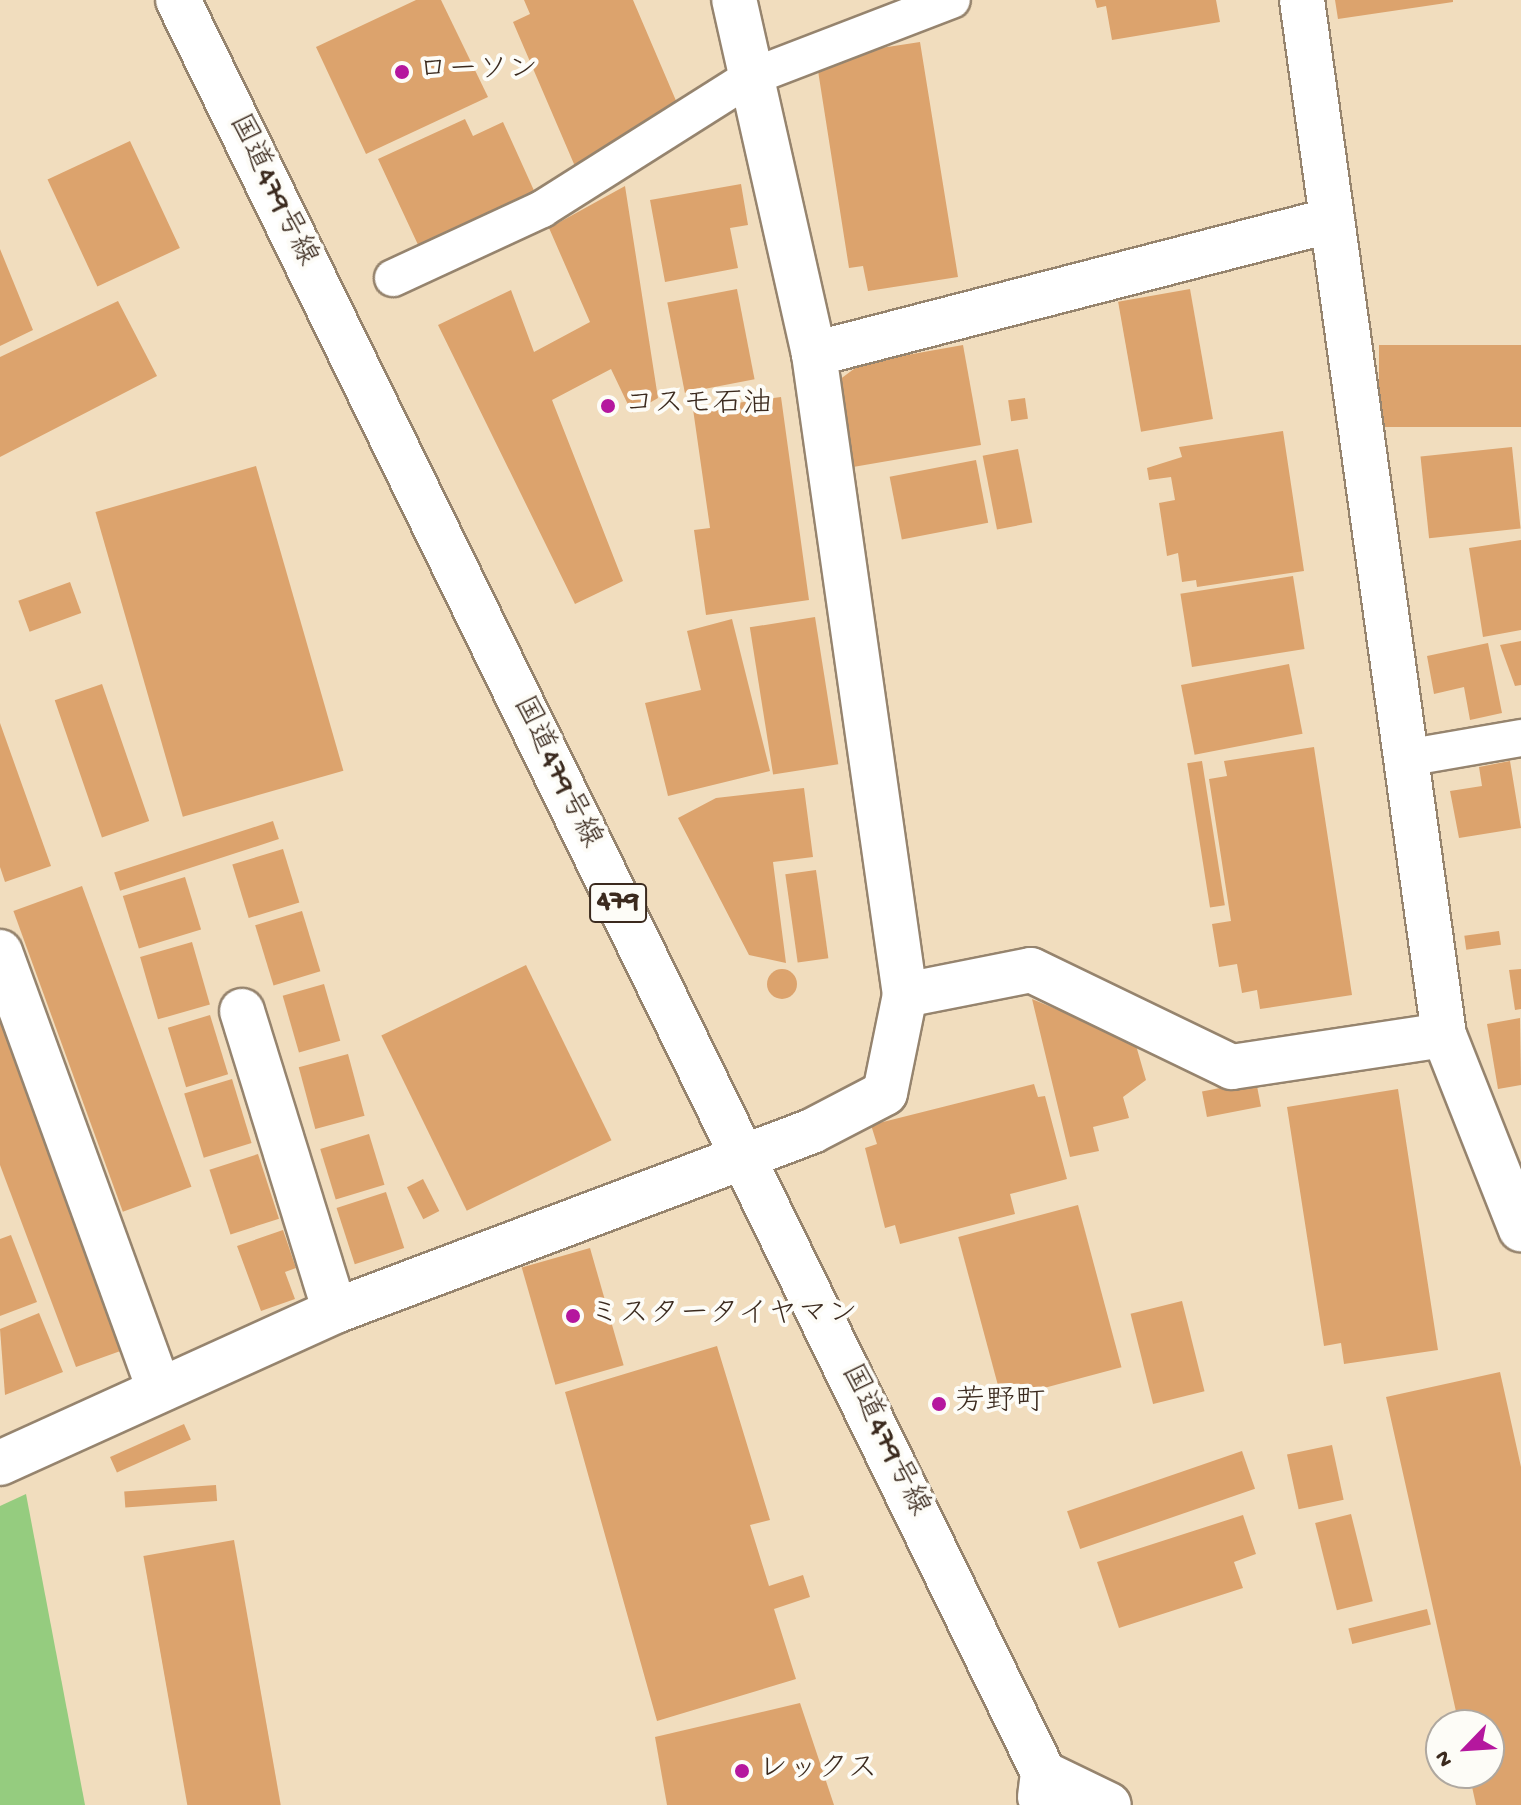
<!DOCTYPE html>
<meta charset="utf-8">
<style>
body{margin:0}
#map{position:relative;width:1521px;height:1805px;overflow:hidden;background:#f1ddbe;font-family:"Gochi Hand","Klee One",sans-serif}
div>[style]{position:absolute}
.green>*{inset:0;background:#95cc7f}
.building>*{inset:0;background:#dca36d;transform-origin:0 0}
.round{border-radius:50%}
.roads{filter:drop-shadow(2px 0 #96846e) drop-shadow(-2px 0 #96846e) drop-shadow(0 2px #96846e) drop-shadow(0 -2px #96846e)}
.service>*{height:36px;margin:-18px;padding:0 18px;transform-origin:18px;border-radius:18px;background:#fff}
.minor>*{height:44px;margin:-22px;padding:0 22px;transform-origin:22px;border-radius:22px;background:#fff}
.trunk>*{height:44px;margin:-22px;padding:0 22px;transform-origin:22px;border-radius:22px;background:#fff}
.dots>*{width:22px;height:22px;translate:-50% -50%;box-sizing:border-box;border:4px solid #fdfcf7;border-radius:50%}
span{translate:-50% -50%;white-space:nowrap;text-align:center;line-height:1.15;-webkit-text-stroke:8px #fdfcf7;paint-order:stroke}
.shield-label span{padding:2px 6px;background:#fdfcf7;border:2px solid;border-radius:6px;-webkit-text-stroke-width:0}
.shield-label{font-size:28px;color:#3b2a1e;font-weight:700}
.poi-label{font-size:30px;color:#3b2a1e}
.left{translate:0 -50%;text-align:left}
.street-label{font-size:30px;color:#3b2a1e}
.north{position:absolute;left:1425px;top:1709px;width:80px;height:80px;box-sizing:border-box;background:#fdfcf7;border:2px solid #afa8a0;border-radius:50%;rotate:245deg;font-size:22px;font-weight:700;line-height:32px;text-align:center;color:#3b2a1e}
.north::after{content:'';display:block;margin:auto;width:28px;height:36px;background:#b5179e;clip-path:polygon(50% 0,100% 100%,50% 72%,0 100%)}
</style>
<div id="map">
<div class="green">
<i style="clip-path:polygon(26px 1494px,85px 1805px,0 1805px,0 1506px)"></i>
</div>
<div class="building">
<i style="clip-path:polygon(416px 0,441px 0,488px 97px,366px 154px,316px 47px)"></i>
<i style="clip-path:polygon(524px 0,633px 0,677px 103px,577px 171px,513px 22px,530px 14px)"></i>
<i style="clip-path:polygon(1095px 0,1216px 0,1220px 22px,1112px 40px,1106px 6px,1097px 8px)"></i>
<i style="clip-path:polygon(1335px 0,1453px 0,1453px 2px,1338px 19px)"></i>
<i style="clip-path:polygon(920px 42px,958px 277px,868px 291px,863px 266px,849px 268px,816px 58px)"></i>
<i style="clip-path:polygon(465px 119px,473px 136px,503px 122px,536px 195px,420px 249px,378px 159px)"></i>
<i style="left:130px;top:141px;width:118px;height:91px;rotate:65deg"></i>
<i style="clip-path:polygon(741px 184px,748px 225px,730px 228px,738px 268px,665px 282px,650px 200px)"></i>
<i style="clip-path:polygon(625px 186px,658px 398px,632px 413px,611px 369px,552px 400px,623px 581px,575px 604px,438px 325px,511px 290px,534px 352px,590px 322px,549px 228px)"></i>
<i style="clip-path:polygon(0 249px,33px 330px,0 346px)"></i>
<i style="left:737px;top:289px;width:92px;height:71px;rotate:79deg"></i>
<i style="left:1190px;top:289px;width:132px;height:73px;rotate:80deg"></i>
<i style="clip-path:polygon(118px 301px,157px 376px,0 457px,0 357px)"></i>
<i style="clip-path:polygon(963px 345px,981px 445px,853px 467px,839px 380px,862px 363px)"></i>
<i style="left:1521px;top:345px;width:82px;height:142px;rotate:90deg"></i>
<i style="clip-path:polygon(781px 397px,809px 600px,706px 615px,694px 530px,710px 528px,693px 409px)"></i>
<i style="left:1025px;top:398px;width:21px;height:17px;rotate:82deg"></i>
<i style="clip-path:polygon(1283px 431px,1304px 571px,1197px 587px,1196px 580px,1182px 582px,1178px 553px,1167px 556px,1159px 503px,1175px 500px,1171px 477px,1149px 480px,1147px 468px,1182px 457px,1179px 447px)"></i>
<i style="left:1512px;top:447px;width:82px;height:92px;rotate:84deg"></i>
<i style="left:1018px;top:449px;width:75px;height:36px;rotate:79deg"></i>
<i style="left:976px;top:460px;width:64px;height:88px;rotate:79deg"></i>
<i style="left:256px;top:466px;width:317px;height:167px;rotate:74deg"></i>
<i style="clip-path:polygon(1521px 540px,1521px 630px,1483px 637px,1469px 548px)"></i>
<i style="left:1293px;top:576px;width:74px;height:114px;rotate:81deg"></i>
<i style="left:70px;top:582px;width:33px;height:55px;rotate:70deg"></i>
<i style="left:815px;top:617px;width:149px;height:66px;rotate:81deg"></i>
<i style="clip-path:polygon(732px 619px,770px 771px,668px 796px,645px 703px,701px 690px,687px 631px)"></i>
<i style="clip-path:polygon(1521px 641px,1521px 685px,1515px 686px,1500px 645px)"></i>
<i style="clip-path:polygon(1488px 643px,1502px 713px,1470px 720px,1464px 687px,1434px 694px,1427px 656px)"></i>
<i style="left:1289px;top:664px;width:71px;height:110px;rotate:79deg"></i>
<i style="left:102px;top:684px;width:145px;height:50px;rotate:71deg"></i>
<i style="clip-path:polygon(0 723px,51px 866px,5px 882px,0 867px)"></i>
<i style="clip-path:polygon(1314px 747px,1352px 995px,1260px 1009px,1257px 990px,1242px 993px,1237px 964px,1219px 967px,1212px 924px,1231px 921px,1209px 779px,1227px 776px,1224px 761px)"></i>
<i style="left:1202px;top:761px;width:146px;height:15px;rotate:81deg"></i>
<i style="clip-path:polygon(1510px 761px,1521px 828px,1459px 838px,1450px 791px,1482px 786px,1479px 767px)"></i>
<i style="clip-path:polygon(804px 788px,813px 857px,773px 862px,786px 963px,749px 955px,678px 818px,716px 798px)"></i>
<i style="left:273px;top:821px;width:19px;height:167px;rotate:72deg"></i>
<i style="left:283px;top:849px;width:56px;height:53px;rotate:73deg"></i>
<i style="left:816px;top:870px;width:89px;height:31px;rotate:82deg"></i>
<i style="left:185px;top:877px;width:55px;height:65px;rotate:73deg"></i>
<i style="left:82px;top:886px;width:320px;height:73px;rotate:70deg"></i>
<i style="left:302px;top:911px;width:63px;height:49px;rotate:73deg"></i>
<i style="left:1499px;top:931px;width:14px;height:35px;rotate:82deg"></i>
<i style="left:192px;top:942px;width:65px;height:54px;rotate:74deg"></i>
<i style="left:526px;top:965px;width:195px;height:161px;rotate:64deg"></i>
<i style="clip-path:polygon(1521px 969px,1521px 1009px,1515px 1010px,1509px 970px)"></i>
<i class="round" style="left:767px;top:969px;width:30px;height:30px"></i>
<i style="left:324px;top:984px;width:59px;height:43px;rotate:74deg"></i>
<i style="clip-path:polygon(1032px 999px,1135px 1042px,1146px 1080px,1123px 1097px,1129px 1118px,1093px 1127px,1099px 1151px,1070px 1157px)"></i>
<i style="clip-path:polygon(0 1014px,126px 1349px,76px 1367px,0 1165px)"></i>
<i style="left:210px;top:1015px;width:62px;height:44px;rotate:73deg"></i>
<i style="clip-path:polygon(1520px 1018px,1521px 1085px,1498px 1089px,1487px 1024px)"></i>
<i style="left:348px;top:1054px;width:64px;height:51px;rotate:75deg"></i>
<i style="left:232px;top:1079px;width:67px;height:50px;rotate:73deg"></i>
<i style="left:1256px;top:1081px;width:26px;height:55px;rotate:79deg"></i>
<i style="clip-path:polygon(1034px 1084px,1038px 1097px,1045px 1096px,1067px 1179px,1010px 1194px,1015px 1214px,900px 1244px,895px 1225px,885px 1228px,865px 1148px,877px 1144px,871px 1125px)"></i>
<i style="clip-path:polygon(1398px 1089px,1438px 1350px,1344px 1364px,1341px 1343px,1324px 1346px,1287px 1107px)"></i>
<i style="left:369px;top:1134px;width:53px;height:51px;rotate:73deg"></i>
<i style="left:258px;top:1154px;width:68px;height:51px;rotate:72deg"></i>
<i style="left:423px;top:1179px;width:36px;height:18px;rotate:63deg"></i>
<i style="left:386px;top:1192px;width:59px;height:52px;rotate:72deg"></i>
<i style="left:1078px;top:1205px;width:168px;height:124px;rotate:75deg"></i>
<i style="clip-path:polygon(283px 1230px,296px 1268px,285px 1272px,295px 1299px,261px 1311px,237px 1246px)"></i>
<i style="clip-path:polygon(11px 1235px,37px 1302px,0 1316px,0 1239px)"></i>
<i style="left:590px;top:1248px;width:122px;height:71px;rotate:74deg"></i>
<i style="left:1182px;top:1301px;width:93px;height:53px;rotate:76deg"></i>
<i style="clip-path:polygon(39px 1313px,63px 1372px,5px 1395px,0 1329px)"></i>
<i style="clip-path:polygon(717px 1346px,770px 1520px,750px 1525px,769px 1586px,803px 1575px,810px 1597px,774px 1609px,796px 1679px,657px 1721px,565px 1392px)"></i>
<i style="clip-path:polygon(1500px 1372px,1521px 1467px,1521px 1805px,1476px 1805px,1469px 1773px,1489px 1773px,1489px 1725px,1459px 1725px,1386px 1397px)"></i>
<i style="left:184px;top:1424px;width:17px;height:81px;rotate:66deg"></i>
<i style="left:1332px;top:1445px;width:56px;height:46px;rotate:78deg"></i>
<i style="left:1242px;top:1451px;width:40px;height:185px;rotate:71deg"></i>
<i style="left:216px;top:1485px;width:16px;height:92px;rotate:86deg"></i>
<i style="left:1351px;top:1514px;width:90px;height:37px;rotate:76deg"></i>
<i style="clip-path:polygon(1243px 1515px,1256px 1554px,1234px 1562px,1243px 1588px,1119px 1628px,1097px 1562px)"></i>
<i style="left:234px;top:1540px;width:269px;height:92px;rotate:80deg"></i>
<i style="left:1427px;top:1609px;width:16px;height:81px;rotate:76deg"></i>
<i style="clip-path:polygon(800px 1703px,834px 1805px,667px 1805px,655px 1737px)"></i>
</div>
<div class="roads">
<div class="service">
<i style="left:393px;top:278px;width:164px;rotate:-24.8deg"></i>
<i style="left:542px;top:209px;width:247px;rotate:-32.3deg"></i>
<i style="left:751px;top:77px;width:215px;rotate:-21deg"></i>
<i style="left:1406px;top:758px;width:117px;rotate:-9.9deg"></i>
</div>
<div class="minor">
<i style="left:1302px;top:0;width:1045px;rotate:82.19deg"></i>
<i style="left:1444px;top:1035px;width:209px;rotate:68.4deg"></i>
<i style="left:814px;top:354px;width:535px;rotate:-14.5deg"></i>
<i style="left:0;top:952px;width:466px;rotate:70deg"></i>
<i style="left:905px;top:995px;width:128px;rotate:-11.2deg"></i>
<i style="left:1031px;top:970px;width:223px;rotate:25.8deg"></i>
<i style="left:1232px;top:1067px;width:214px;rotate:-8.6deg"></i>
<i style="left:242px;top:1011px;width:314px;rotate:72.8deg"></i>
<i style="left:0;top:1463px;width:368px;rotate:-24.4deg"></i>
<i style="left:335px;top:1311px;width:510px;rotate:-20.67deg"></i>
<i style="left:812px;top:1131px;width:82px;rotate:-27.5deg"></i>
<i style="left:885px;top:1093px;width:100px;rotate:-78.5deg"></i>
<i style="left:905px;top:995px;width:647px;rotate:-98.08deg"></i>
<i style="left:814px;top:354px;width:363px;rotate:-102.7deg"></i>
<i style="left:1040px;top:1797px;width:24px;rotate:-83deg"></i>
<i style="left:1043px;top:1773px;width:73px;rotate:25.9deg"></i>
</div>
<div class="trunk">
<i style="left:178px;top:0;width:2009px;rotate:63.98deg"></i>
</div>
</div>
<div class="dots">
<i style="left:402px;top:72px;background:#b5179e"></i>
<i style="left:608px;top:406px;background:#b5179e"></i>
<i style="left:573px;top:1316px;background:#b5179e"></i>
<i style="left:939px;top:1404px;background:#b5179e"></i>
<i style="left:742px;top:1771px;background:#b5179e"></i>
</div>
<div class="shield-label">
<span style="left:618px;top:903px">479</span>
</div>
<div class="poi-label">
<span class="left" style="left:418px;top:72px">ローソン</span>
<span class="left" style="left:624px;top:406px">コスモ石油</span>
<span class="left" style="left:589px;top:1316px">ミスタータイヤマン</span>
<span class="left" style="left:955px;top:1404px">芳野町</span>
<span class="left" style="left:758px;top:1771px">レックス</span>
</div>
<div class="street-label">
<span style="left:271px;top:191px;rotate:64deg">国道479号線</span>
<span style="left:555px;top:773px;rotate:64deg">国道479号線</span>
<span style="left:883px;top:1441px;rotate:64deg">国道479号線</span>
</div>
<div class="north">N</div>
</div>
